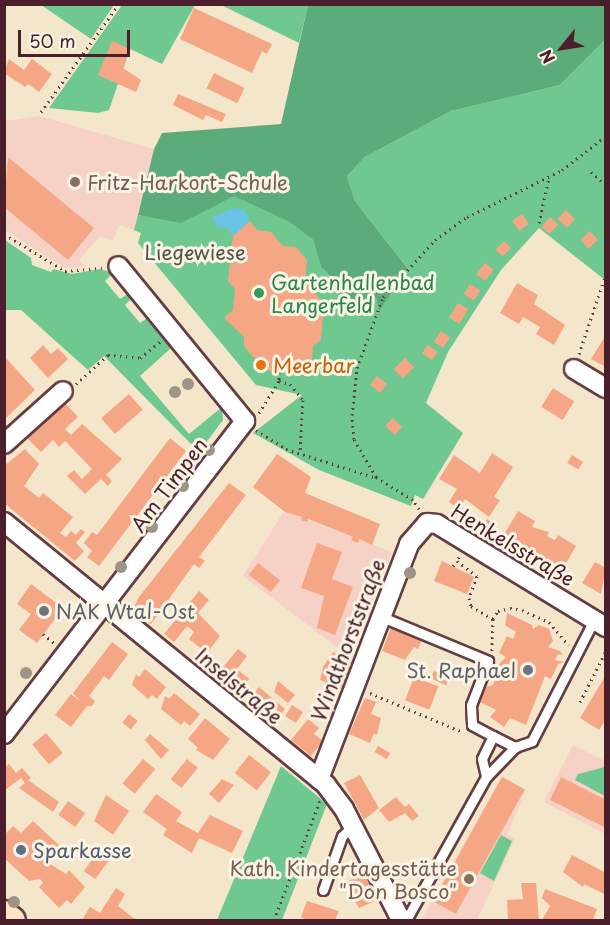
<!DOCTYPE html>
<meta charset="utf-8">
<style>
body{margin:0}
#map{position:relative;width:610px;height:925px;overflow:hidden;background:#f4e6ca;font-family:"Playpen Sans",sans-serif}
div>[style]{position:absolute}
.built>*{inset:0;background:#f6d1c6}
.green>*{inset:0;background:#6fc88f}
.forest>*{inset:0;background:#5bac7a}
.water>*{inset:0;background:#6bc4e8}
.building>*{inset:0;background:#f5a785;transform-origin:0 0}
.path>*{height:3px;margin-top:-1.5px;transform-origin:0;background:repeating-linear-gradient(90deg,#643d43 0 1.5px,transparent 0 6px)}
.roads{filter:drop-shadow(2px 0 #643d43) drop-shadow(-2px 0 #643d43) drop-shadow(0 2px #643d43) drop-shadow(0 -2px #643d43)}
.service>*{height:9px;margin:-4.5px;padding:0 4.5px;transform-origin:4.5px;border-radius:4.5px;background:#fff}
.minor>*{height:18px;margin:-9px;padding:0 9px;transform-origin:9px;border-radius:9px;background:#fff}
.secondary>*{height:24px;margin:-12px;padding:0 12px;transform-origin:12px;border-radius:12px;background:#fde5c5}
.trees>*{width:12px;height:12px;margin:-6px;border-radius:50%;background:#9d9583}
.dots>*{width:16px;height:16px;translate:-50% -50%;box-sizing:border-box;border:3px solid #fcf5e5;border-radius:50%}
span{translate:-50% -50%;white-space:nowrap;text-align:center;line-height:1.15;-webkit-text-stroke:6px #fcf5e5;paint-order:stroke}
.education-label{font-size:20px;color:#785e54}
.left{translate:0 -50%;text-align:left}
.right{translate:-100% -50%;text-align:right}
.park-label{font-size:20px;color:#555249}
.leisure-label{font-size:20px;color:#27864d}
.food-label{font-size:20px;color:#c56008}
.street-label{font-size:20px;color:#4a1f2b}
.worship-label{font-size:20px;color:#5b616d}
.service-label{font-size:20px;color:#4e5e75}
.frame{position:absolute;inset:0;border:6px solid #4a1f2b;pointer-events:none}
.north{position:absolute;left:532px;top:18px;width:60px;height:60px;-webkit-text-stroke:4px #fcf5e5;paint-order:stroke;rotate:240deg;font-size:16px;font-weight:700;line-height:24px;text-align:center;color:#4a1f2b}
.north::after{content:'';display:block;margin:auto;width:21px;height:27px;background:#4a1f2b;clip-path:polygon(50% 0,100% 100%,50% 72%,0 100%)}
.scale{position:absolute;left:18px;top:30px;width:112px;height:27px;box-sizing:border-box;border:3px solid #4a1f2b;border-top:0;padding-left:8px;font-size:18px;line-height:21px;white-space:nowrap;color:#4a1f2b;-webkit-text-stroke:4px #fcf5e5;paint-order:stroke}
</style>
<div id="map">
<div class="built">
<i style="clip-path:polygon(39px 116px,154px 149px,134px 230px,119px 225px,113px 241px,100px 236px,79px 260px,85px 266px,65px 268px,5px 230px,5px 121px)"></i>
<i style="clip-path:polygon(284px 511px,392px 552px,350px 657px,243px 576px)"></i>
<i style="clip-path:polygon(573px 745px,605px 761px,605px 834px,544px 802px)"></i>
<i style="clip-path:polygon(502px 776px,526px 790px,507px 835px,515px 839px,477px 920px,421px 920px)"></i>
</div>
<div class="green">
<i style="clip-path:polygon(41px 5px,114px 4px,114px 5px,91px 39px)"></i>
<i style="clip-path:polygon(122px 5px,195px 5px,162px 64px,130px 49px,109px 110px,98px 113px,49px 108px)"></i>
<i style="clip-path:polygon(221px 5px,308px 5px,299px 43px)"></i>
<i style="clip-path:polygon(605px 40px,605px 280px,539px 228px,501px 270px,448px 352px,426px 403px,463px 433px,423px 499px,415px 495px,411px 506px,319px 470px,253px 433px,302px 395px,256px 385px,138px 243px,141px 233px,134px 230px,138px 215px,182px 222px,233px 195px,291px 222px,313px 240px,321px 267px,337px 285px,341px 300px,376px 298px,379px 310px,408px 269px,355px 201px,347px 176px,365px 157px,451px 111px,560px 85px)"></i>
<i style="clip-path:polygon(5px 240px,31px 258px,32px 265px,51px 272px,53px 269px,72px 274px,100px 269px,113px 273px,105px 281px,120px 299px,129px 293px,133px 297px,125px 305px,140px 323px,149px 317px,181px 354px,180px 357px,171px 348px,140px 376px,189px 434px,222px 407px,223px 420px,199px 452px,104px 356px,88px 370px,21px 310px,5px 310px)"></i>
<i style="clip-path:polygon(281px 766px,327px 804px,282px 920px,217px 920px)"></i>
<i style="clip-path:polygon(605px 767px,605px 796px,575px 780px,578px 774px)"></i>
<i style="clip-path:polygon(501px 835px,512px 841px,494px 881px,480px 873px)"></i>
</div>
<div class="forest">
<i style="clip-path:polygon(308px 5px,605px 5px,605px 40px,560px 85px,451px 111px,365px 157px,347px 176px,355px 201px,408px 269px,379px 311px,376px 298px,341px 301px,337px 284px,321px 267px,313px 240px,290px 222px,234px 196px,181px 223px,138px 215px,154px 149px,162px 133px,281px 124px)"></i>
</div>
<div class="water">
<i style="clip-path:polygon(235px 208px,244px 210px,250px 221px,233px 236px,226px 227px,218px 228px,212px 217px)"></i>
</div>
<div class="building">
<i style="clip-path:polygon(194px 8px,272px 44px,267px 54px,262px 51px,252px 73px,180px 39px)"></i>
<i style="clip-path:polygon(112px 41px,130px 49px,123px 68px,141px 80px,136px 92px,98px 75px)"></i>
<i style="clip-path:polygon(9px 59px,24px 70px,32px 59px,52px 74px,39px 92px,28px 84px,25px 87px,4px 73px)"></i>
<i style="left:214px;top:73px;width:34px;height:17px;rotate:26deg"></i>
<i style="clip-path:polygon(178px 94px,226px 114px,222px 122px,206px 115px,203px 120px,173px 105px)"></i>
<i style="clip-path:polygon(8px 157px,94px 228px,68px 260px,4px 207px)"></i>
<i style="left:566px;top:210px;width:13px;height:12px;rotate:45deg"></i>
<i style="left:522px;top:214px;width:12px;height:12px;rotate:55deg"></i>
<i style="left:550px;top:217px;width:11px;height:13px;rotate:41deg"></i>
<i style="clip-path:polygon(250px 221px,257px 230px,271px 232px,283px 246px,296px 247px,307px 260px,305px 282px,324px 304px,321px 340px,313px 346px,312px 361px,298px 374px,270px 371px,251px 355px,244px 346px,244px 337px,224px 318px,233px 310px,235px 289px,228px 281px,233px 236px)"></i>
<i style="left:590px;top:231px;width:12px;height:13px;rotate:48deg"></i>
<i style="left:504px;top:241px;width:10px;height:12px;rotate:45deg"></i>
<i style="left:485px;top:263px;width:11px;height:14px;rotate:38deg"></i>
<i style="clip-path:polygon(517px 283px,538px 295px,534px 304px,565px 325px,554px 345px,536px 334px,540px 327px,523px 317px,519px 324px,500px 313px)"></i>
<i style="left:470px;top:284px;width:12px;height:12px;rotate:31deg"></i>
<i style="left:458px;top:303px;width:12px;height:17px;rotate:31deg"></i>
<i style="left:441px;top:331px;width:11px;height:13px;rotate:34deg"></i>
<i style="clip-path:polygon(606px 335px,606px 367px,591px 359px)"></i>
<i style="clip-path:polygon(43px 345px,51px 354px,58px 348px,68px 359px,48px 378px,30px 358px)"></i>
<i style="left:428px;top:345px;width:12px;height:10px;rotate:35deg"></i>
<i style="clip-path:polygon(4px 356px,35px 390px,4px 420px)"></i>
<i style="left:405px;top:358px;width:13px;height:16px;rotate:45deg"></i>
<i style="left:377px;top:376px;width:13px;height:11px;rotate:39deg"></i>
<i style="left:553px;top:388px;width:25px;height:22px;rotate:32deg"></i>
<i style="left:129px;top:394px;width:21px;height:37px;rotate:49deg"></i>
<i style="clip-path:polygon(63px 401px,78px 417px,65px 429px,71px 435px,82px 424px,122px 459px,106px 475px,112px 481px,108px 486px,101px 479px,85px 494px,67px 476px,74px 470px,82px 479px,92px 469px,65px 441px,59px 447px,53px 440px,41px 452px,26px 437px)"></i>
<i style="left:393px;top:418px;width:13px;height:11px;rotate:45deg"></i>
<i style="clip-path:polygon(170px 438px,186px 451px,99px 566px,87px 557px,92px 551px,84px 543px,92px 532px,97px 535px)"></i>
<i style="clip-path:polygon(25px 449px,39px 464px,24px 486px,39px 498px,43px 493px,73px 517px,60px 533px,66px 537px,71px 531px,76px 535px,81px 529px,85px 532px,76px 543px,84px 551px,75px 561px,4px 503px,4px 466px)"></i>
<i style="clip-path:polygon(492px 453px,513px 467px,494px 497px,500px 500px,489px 517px,465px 499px,459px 509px,449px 502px,457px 489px,439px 479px,454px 455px,480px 473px)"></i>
<i style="clip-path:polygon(277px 454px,311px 477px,305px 493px,380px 524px,372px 545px,359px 539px,358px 543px,351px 540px,353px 537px,308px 519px,307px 522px,301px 520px,302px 517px,285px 512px,253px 487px)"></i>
<i style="left:572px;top:455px;width:13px;height:9px;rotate:32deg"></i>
<i style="clip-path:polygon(229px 483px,246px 495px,199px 557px,205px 561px,199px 568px,194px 564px,151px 624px,133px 609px,139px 597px)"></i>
<i style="clip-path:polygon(518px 511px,535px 521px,532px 527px,549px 532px,547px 536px,555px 540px,558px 535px,576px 546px,562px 570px,512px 541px,505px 549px,498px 545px)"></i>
<i style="left:487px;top:519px;width:12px;height:12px;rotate:35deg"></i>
<i style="clip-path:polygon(317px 543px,342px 552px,332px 579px,353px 587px,335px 635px,317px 628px,324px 596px,301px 588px)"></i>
<i style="clip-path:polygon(442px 561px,474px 577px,467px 594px,434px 581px)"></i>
<i style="clip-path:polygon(595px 562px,606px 568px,601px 594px,582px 583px)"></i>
<i style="left:258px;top:563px;width:28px;height:15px;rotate:38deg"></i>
<i style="left:565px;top:569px;width:7px;height:14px;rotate:34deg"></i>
<i style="clip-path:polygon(31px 584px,63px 608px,37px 643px,19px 630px,31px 614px,17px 604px)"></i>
<i style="clip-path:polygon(199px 591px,209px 600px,198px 613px,220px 636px,207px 653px,189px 639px,194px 632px,187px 626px,174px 642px,164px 634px)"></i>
<i style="clip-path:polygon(507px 613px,532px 625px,533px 629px,539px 625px,549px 629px,553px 641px,548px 647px,560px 651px,563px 655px,558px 654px,555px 660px,564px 662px,558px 664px,551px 679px,545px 676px,526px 725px,510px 718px,504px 727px,490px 717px,496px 710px,480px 702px,485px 687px,493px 685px,501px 667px,498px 665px,506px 657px,499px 653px,507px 636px,513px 639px,516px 632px,505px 625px)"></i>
<i style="clip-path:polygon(392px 625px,423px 637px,418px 649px,414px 647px,405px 660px,382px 651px)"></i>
<i style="clip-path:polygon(112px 642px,128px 654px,109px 680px,104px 676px,89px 696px,95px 701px,92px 706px,87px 706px,71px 727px,55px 715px,71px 694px,81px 702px,73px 693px)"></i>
<i style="clip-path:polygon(238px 649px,247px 656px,237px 669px,249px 679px,236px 694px,215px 677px)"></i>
<i style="clip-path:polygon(333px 652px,352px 660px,341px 689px,320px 680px,323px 667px)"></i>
<i style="left:207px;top:653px;width:19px;height:13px;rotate:39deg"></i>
<i style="clip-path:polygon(145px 669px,166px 687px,157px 699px,152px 695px,148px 699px,132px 685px,136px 674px,139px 677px)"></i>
<i style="left:434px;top:671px;width:17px;height:8px;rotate:24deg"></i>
<i style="clip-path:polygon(606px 675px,606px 719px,599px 730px,580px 718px)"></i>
<i style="left:414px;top:677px;width:26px;height:25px;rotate:21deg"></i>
<i style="clip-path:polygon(278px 681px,295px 695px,288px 703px,274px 692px)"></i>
<i style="clip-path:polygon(259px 687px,285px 709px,277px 719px,272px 714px,268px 720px,247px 703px)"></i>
<i style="clip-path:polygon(174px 693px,200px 714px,190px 726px,184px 721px,181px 725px,161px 709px,165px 696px,169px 699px)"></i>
<i style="clip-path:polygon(365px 698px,376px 702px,371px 714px,381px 718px,377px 735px,374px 733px,370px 743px,349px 734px)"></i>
<i style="left:292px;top:705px;width:13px;height:13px;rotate:32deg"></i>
<i style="left:129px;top:714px;width:11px;height:11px;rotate:38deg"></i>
<i style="clip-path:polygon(205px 718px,230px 739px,213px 760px,196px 750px,198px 748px,188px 739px)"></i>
<i style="clip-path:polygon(308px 719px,319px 728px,314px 734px,323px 741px,311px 756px,291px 740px)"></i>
<i style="left:46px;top:733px;width:26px;height:18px;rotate:50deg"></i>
<i style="clip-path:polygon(150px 734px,169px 750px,161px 759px,145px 740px)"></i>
<i style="left:378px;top:746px;width:14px;height:7px;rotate:30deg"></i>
<i style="left:249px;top:755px;width:28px;height:23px;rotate:38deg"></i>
<i style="left:143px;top:759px;width:16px;height:32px;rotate:40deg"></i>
<i style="left:187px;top:759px;width:14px;height:26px;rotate:39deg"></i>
<i style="clip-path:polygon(9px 764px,16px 773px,22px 768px,31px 778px,28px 780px,59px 802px,53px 812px,19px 788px,25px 783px,21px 778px,4px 791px,4px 768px)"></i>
<i style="clip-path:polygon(360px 775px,379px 808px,364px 820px,344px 783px)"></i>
<i style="left:502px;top:777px;width:26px;height:142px;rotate:29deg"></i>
<i style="clip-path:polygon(561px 777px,606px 800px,606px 828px,550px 800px)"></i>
<i style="clip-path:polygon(222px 779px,234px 785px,219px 803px,209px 794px)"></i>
<i style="clip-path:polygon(156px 794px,182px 812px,176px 821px,198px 833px,210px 815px,243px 831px,232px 853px,199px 838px,192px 853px,163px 835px,167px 829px,143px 812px)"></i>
<i style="clip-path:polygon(106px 795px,129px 811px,113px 835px,94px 821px)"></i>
<i style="clip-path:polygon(396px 797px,405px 807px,409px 804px,419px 816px,412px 821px,405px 813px,389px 822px,379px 810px)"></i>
<i style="left:68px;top:801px;width:21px;height:17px;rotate:35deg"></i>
<i style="clip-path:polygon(33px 821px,61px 847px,47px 862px,66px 874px,69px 870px,85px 887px,71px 904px,67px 900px,59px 908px,39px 887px,43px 883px,40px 879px,29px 881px,4px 858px,4px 835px,13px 826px,21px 833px)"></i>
<i style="left:102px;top:846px;width:14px;height:31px;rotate:36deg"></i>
<i style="clip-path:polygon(572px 855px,606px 873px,606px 895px,584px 884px,583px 887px,563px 872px)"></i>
<i style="clip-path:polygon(368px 872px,380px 899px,359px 908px,344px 883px)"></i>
<i style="clip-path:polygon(521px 883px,536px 883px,539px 920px,508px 920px,507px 900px,523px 899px)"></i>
<i style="clip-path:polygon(116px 888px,125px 894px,118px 906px,136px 920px,82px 920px,90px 907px,100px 913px)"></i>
<i style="clip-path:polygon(545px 889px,597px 909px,593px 920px,542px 920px,550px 906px,542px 898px)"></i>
<i style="clip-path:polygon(307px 901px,339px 911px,335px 920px,306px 920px,301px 917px)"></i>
</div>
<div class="path">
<i style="left:41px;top:112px;width:133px;rotate:-54.2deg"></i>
<i style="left:591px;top:172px;width:20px;rotate:41deg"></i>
<i style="left:539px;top:223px;width:47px;rotate:-77.7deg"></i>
<i style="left:4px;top:234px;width:71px;rotate:31.2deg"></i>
<i style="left:65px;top:271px;width:37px;rotate:-5deg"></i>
<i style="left:579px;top:354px;width:84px;rotate:-71.4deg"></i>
<i style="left:279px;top:372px;width:9px;rotate:90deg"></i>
<i style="left:279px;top:381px;width:11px;rotate:15deg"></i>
<i style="left:290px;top:384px;width:21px;rotate:51deg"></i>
<i style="left:303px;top:400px;width:53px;rotate:93.2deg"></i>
<i style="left:76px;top:384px;width:43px;rotate:-42.2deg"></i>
<i style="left:108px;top:355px;width:32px;rotate:5deg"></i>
<i style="left:140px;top:358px;width:27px;rotate:-39deg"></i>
<i style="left:259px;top:413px;width:38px;rotate:-58deg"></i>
<i style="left:256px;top:430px;width:36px;rotate:32deg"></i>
<i style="left:286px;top:449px;width:92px;rotate:17.7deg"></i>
<i style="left:419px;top:509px;width:11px;rotate:-124deg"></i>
<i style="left:413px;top:500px;width:44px;rotate:-148.1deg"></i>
<i style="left:376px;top:477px;width:44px;rotate:-120.1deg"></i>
<i style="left:354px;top:439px;width:24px;rotate:-95deg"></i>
<i style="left:352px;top:415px;width:47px;rotate:-83.9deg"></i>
<i style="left:357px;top:368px;width:76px;rotate:-69.9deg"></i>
<i style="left:383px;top:297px;width:77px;rotate:-47.6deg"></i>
<i style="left:435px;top:240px;width:39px;rotate:-36deg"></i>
<i style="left:467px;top:217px;width:106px;rotate:-26.3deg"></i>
<i style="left:562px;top:170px;width:56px;rotate:-37.7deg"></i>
<i style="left:459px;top:557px;width:4px;rotate:117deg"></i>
<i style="left:457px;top:561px;width:25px;rotate:37deg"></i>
<i style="left:477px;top:576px;width:23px;rotate:110deg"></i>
<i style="left:469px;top:598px;width:8px;rotate:76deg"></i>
<i style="left:471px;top:606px;width:26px;rotate:31deg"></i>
<i style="left:493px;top:619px;width:32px;rotate:92deg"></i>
<i style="left:453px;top:566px;width:6px;rotate:-51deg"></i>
<i style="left:493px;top:619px;width:9px;rotate:-58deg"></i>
<i style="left:498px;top:611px;width:12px;rotate:-14deg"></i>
<i style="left:510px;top:608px;width:12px;rotate:9deg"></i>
<i style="left:522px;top:610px;width:30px;rotate:24deg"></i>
<i style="left:549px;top:622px;width:30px;rotate:50deg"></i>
<i style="left:43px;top:634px;width:14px;rotate:39deg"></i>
<i style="left:370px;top:693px;width:101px;rotate:22.8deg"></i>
<i style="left:580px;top:702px;width:57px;rotate:-63deg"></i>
<i style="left:274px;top:920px;width:128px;rotate:-68.9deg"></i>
</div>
<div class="roads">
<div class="service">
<i style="left:382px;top:617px;width:115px;rotate:22.5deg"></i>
<i style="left:488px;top:661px;width:47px;rotate:111.1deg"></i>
<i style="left:471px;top:705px;width:20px;rotate:87deg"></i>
<i style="left:472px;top:725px;width:24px;rotate:28deg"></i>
<i style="left:493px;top:736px;width:25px;rotate:116deg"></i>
<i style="left:482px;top:759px;width:18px;rotate:77deg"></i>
<i style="left:486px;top:777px;width:164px;rotate:119.2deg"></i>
<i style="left:493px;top:736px;width:25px;rotate:27deg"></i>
<i style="left:486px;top:777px;width:42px;rotate:-46deg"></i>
<i style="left:515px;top:747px;width:18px;rotate:-19deg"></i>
<i style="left:532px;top:741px;width:136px;rotate:-62.9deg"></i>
<i style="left:323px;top:890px;width:57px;rotate:-70.6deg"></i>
<i style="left:342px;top:836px;width:15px;rotate:-42deg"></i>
</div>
<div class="minor">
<i style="left:574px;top:369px;width:37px;rotate:31deg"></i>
<i style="left:4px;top:444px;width:79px;rotate:-41.9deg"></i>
<i style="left:4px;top:522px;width:416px;rotate:39.2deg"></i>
<i style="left:326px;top:785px;width:30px;rotate:53deg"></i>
<i style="left:344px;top:809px;width:125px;rotate:62.8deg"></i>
<i style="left:4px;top:734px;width:395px;rotate:-52.4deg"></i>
<i style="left:245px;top:421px;width:200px;rotate:-129.3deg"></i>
<i style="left:319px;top:779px;width:252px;rotate:-69deg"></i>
<i style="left:409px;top:544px;width:28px;rotate:-49deg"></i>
<i style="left:427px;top:523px;width:10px;rotate:6deg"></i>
<i style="left:437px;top:524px;width:198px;rotate:31.4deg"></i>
</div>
<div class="secondary">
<i style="left:4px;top:913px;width:11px;rotate:38deg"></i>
</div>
</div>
<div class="trees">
<i style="left:188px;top:384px"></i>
<i style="left:175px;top:392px"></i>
<i style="left:209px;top:450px"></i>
<i style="left:183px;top:486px"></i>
<i style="left:152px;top:527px"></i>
<i style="left:121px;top:567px"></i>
<i style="left:410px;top:573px"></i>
<i style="left:26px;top:673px"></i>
<i style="left:14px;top:902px"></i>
</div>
<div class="dots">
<i style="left:75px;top:182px;background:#8d6e63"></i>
<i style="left:259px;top:293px;background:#2e9e5b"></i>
<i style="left:261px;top:365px;background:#e8710a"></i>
<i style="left:44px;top:611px;background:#6b7280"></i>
<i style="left:528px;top:670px;background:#6b7280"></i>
<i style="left:21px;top:850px;background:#5c6f8a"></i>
<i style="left:469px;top:879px;background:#8d6e63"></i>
</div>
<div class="education-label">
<span class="left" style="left:87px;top:182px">Fritz-Harkort-Schule</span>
<span class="right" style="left:457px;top:880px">Kath. Kindertagesstätte<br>"Don Bosco"</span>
</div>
<div class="park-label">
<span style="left:195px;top:252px">Liegewiese</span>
</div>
<div class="leisure-label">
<span class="left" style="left:271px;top:294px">Gartenhallenbad<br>Langerfeld</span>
</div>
<div class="food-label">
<span class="left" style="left:273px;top:365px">Meerbar</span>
</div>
<div class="street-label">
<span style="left:169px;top:485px;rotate:-53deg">Am Timpen</span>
<span style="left:513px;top:545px;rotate:31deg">Henkelsstraße</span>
<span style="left:348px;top:640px;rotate:-69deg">Windthorststraße</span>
<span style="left:239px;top:686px;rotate:40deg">Inselstraße</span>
</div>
<div class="worship-label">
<span class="left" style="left:56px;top:611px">NAK Wtal-Ost</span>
<span class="right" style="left:516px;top:670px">St. Raphael</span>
</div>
<div class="service-label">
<span class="left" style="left:33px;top:850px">Sparkasse</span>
</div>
<div class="frame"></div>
<div class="north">N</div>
<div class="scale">50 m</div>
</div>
